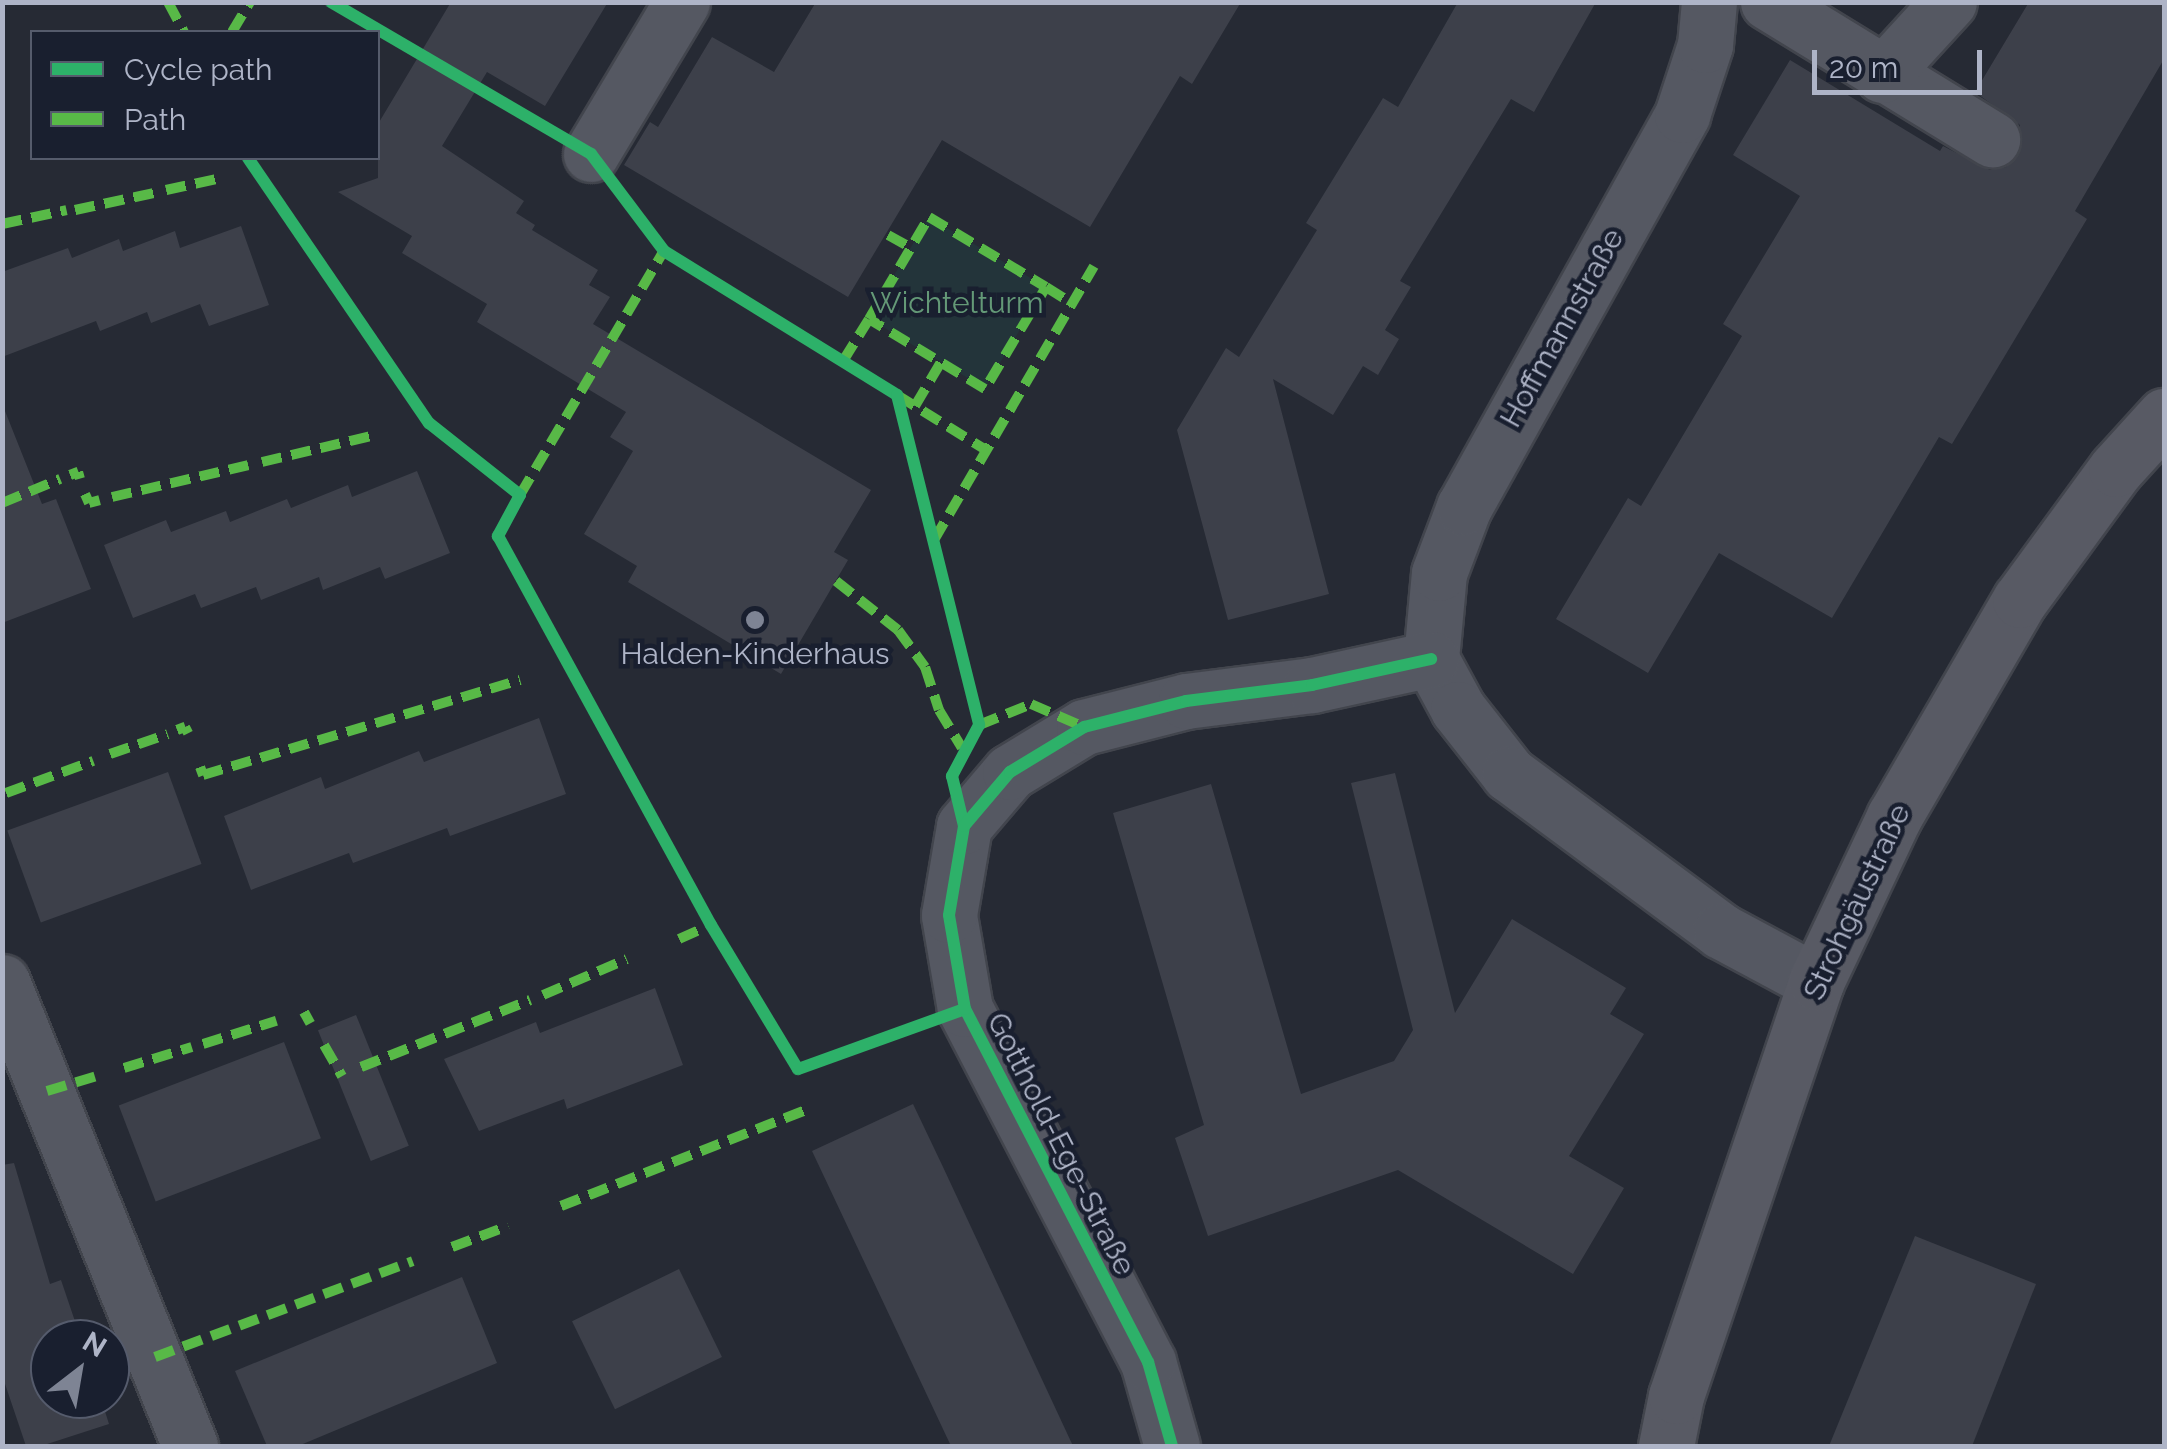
<!DOCTYPE html>
<meta charset="utf-8">
<style>
body{margin:0}
#map{position:relative;width:2167px;height:1449px;overflow:hidden;background:#262a34;font-family:Raleway,sans-serif}
div>[style]{position:absolute}
.green>*{inset:0;background:#23343a;transform-origin:0 0}
.building>*{inset:0;background:#3d404a;transform-origin:0 0}
.roads{filter:drop-shadow(2px 0 #42454d) drop-shadow(-2px 0 #42454d) drop-shadow(0 2px #42454d) drop-shadow(0 -2px #42454d)}
.minor>*{height:55px;margin:-27.5px;padding:0 27.5px;transform-origin:27.5px;border-radius:27.5px;background:#555862}
.major>*{height:55px;margin:-27.5px;padding:0 27.5px;transform-origin:27.5px;border-radius:27.5px;background:#585a64}
.quiet>*{height:10px;margin-top:-5px;transform-origin:0;background:repeating-linear-gradient(90deg,#58b947 0 20px,transparent 0 30px)}
.cycleway>*{height:12px;margin:-6px;padding:0 6px;transform-origin:6px;border-radius:6px;background:#2db169}
.dots>*{width:28px;height:28px;translate:-50% -50%;box-sizing:border-box;border:5px solid #191f2f;border-radius:50%}
span{translate:-50% -50%;white-space:nowrap;text-align:center;line-height:1.15;-webkit-text-stroke:9px #191f2f;paint-order:stroke}
.park-label{font-size:30px;color:#649977}
.street-label{font-size:30px;color:#aeb4c7}
.poi-label{font-size:30px;color:#aeb4c7}
.frame{position:absolute;inset:0;border:5px solid #aeb4c7;pointer-events:none}
.legend{position:absolute;left:30px;top:30px;width:350px;height:130px;box-sizing:border-box;background:#191f2f;border:2px solid #555b6c;margin:0;padding:12px 18px;list-style:none;font-size:30px;color:#aeb4c7}
.legend li{display:flex;align-items:center;gap:20px;height:50px}
.legend b{width:50px;border:2px solid #555b6c}
.north{position:absolute;left:30px;top:1319px;width:100px;height:100px;box-sizing:border-box;background:#191f2f;border:2px solid #555b6c;border-radius:50%;rotate:31deg;font-size:28px;font-weight:700;line-height:40px;text-align:center;color:#aeb4c7}
.north::after{content:'';display:block;margin:auto;width:35px;height:45px;background:#7e8494;clip-path:polygon(50% 0,100% 100%,50% 72%,0 100%)}
.scale{position:absolute;left:1812px;top:50px;width:170px;height:45px;box-sizing:border-box;border:5px solid #aeb4c7;border-top:0;padding-left:12px;font-size:30px;line-height:35px;white-space:nowrap;color:#aeb4c7;-webkit-text-stroke:8px #191f2f;paint-order:stroke}
</style>
<div id="map">
<div class="green">
<i style="left:929px;top:217px;width:136px;height:118px;rotate:31deg"></i>
</div>
<div class="building">
<i style="clip-path:polygon(451px 2px,608px 2px,545px 106px,487px 72px,442px 146px,524px 201px,516px 213px,535px 225px,532px 230px,598px 270px,589px 285px,610px 297px,593px 324px,871px 490px,834px 552px,848px 560px,781px 674px,628px 582px,637px 566px,584px 534px,633px 451px,610px 437px,626px 412px,477px 322px,487px 304px,402px 253px,412px 236px,338px 192px,378px 178px,378px 124px)"></i>
<i style="clip-path:polygon(816px 2px,1241px 2px,1192px 84px,1180px 76px,1090px 227px,942px 140px,848px 297px,624px 165px,650px 122px,658px 127px,712px 37px,774px 72px)"></i>
<i style="clip-path:polygon(1458px 2px,1596px 2px,1534px 112px,1511px 99px,1400px 281px,1411px 287px,1385px 330px,1399px 339px,1378px 375px,1363px 366px,1333px 415px,1273px 379px,1329px 594px,1228px 620px,1177px 430px,1226px 348px,1239px 357px,1317px 230px,1306px 223px,1383px 98px,1398px 107px)"></i>
<i style="clip-path:polygon(2029px 2px,2164px 2px,2164px 59px,2075px 211px,2087px 219px,1952px 444px,1939px 437px,1832px 618px,1719px 553px,1648px 673px,1556px 619px,1628px 498px,1641px 506px,1742px 336px,1723px 324px,1800px 196px,1733px 155px,1790px 60px,1940px 151px,1943px 146px,1990px 170px,2006px 167px,2019px 154px,2020px 125px,1975px 92px)"></i>
<i style="clip-path:polygon(241px 226px,269px 305px,209px 326px,200px 304px,151px 323px,147px 312px,100px 331px,96px 321px,2px 357px,2px 272px,68px 248px,72px 258px,119px 239px,123px 251px,175px 231px,180px 248px)"></i>
<i style="clip-path:polygon(5px 411px,42px 504px,56px 499px,91px 589px,2px 623px)"></i>
<i style="clip-path:polygon(417px 471px,450px 553px,385px 579px,380px 567px,323px 590px,319px 577px,261px 600px,256px 587px,201px 608px,195px 594px,133px 618px,104px 545px,166px 520px,171px 532px,226px 511px,230px 522px,287px 499px,291px 508px,348px 485px,352px 497px)"></i>
<i style="clip-path:polygon(539px 718px,566px 794px,450px 836px,447px 828px,353px 863px,349px 853px,251px 890px,224px 816px,321px 777px,325px 789px,419px 751px,424px 762px)"></i>
<i style="left:168px;top:772px;width:98px;height:171px;rotate:70deg"></i>
<i style="clip-path:polygon(1395px 773px,1455px 1013px,1512px 919px,1626px 988px,1610px 1014px,1644px 1034px,1569px 1156px,1624px 1188px,1573px 1274px,1398px 1170px,1208px 1236px,1175px 1138px,1204px 1125px,1113px 813px,1211px 784px,1301px 1094px,1394px 1061px,1413px 1030px,1351px 783px)"></i>
<i style="clip-path:polygon(655px 988px,683px 1065px,567px 1109px,564px 1099px,479px 1131px,444px 1059px,536px 1022px,540px 1033px)"></i>
<i style="left:356px;top:1015px;width:141px;height:41px;rotate:68deg"></i>
<i style="left:284px;top:1042px;width:103px;height:177px;rotate:69deg"></i>
<i style="clip-path:polygon(913px 1104px,943px 1167px,1073px 1446px,951px 1446px,812px 1151px)"></i>
<i style="clip-path:polygon(14px 1163px,50px 1284px,61px 1280px,81px 1339px,50px 1339px,50px 1399px,101px 1399px,109px 1424px,41px 1446px,26px 1446px,2px 1375px,2px 1165px)"></i>
<i style="clip-path:polygon(1915px 1236px,2036px 1284px,1972px 1446px,1829px 1446px)"></i>
<i style="left:679px;top:1269px;width:98px;height:119px;rotate:64deg"></i>
<i style="clip-path:polygon(462px 1277px,497px 1363px,298px 1446px,267px 1446px,235px 1371px)"></i>
</div>
<div class="roads">
<div class="minor">
<i style="left:1768px;top:2px;width:263px;rotate:31.5deg"></i>
<i style="left:1882px;top:75px;width:99px;rotate:-47.5deg"></i>
<i style="left:591px;top:154px;width:177px;rotate:-59.1deg"></i>
<i style="left:1431px;top:659px;width:86px;rotate:-84.7deg"></i>
<i style="left:1439px;top:573px;width:71px;rotate:-69.3deg"></i>
<i style="left:1464px;top:507px;width:449px;rotate:-60.9deg"></i>
<i style="left:1682px;top:115px;width:74px;rotate:-71.8deg"></i>
<i style="left:1705px;top:45px;width:43px;rotate:-84.7deg"></i>
<i style="left:1431px;top:659px;width:57px;rotate:61.6deg"></i>
<i style="left:1458px;top:709px;width:83px;rotate:51.9deg"></i>
<i style="left:1509px;top:774px;width:264px;rotate:36.5deg"></i>
<i style="left:1721px;top:931px;width:108px;rotate:28.2deg"></i>
<i style="left:2px;top:982px;width:501px;rotate:67.94deg"></i>
<i style="left:1172px;top:1446px;width:87px;rotate:-105.9deg"></i>
<i style="left:1148px;top:1362px;width:398px;rotate:-117.4deg"></i>
<i style="left:965px;top:1009px;width:95px;rotate:-99.7deg"></i>
<i style="left:949px;top:915px;width:90px;rotate:-80.4deg"></i>
<i style="left:964px;top:826px;width:71px;rotate:-49.6deg"></i>
<i style="left:1010px;top:772px;width:87px;rotate:-31.3deg"></i>
<i style="left:1084px;top:727px;width:105px;rotate:-14.3deg"></i>
<i style="left:1186px;top:701px;width:127px;rotate:-7.2deg"></i>
<i style="left:1312px;top:685px;width:122px;rotate:-12.3deg"></i>
</div>
<div class="major">
<i style="left:1666px;top:1446px;width:51px;rotate:-78.7deg"></i>
<i style="left:1676px;top:1396px;width:437px;rotate:-71.3deg"></i>
<i style="left:1816px;top:982px;width:183px;rotate:-64.7deg"></i>
<i style="left:1894px;top:817px;width:251px;rotate:-59.9deg"></i>
<i style="left:2020px;top:600px;width:162px;rotate:-53.8deg"></i>
<i style="left:2116px;top:469px;width:72px;rotate:-47.8deg"></i>
</div>
</div>
<div class="quiet">
<i style="left:168px;top:2px;width:34px;rotate:62deg"></i>
<i style="left:232px;top:32px;width:35px;rotate:-59deg"></i>
<i style="left:166px;top:190px;width:56px;rotate:-12.3deg"></i>
<i style="left:75px;top:210px;width:85px;rotate:-12.2deg"></i>
<i style="left:2px;top:224px;width:66px;rotate:-12.2deg"></i>
<i style="left:888px;top:235px;width:26px;rotate:29deg"></i>
<i style="left:1046px;top:287px;width:119px;rotate:120.9deg"></i>
<i style="left:985px;top:389px;width:135px;rotate:-148.9deg"></i>
<i style="left:869px;top:319px;width:118px;rotate:-59.5deg"></i>
<i style="left:929px;top:217px;width:136px;rotate:30.9deg"></i>
<i style="left:1046px;top:287px;width:31px;rotate:32deg"></i>
<i style="left:843px;top:361px;width:49px;rotate:-58.2deg"></i>
<i style="left:897px;top:395px;width:105px;rotate:31.7deg"></i>
<i style="left:915px;top:406px;width:51px;rotate:-59.4deg"></i>
<i style="left:262px;top:462px;width:116px;rotate:-13.4deg"></i>
<i style="left:70px;top:475px;width:9px;rotate:-21deg"></i>
<i style="left:78px;top:472px;width:7px;rotate:74deg"></i>
<i style="left:85px;top:494px;width:10px;rotate:66deg"></i>
<i style="left:89px;top:503px;width:11px;rotate:-15deg"></i>
<i style="left:520px;top:495px;width:283px;rotate:-59.5deg"></i>
<i style="left:112px;top:497px;width:140px;rotate:-13.2deg"></i>
<i style="left:2px;top:503px;width:63px;rotate:-22.5deg"></i>
<i style="left:934px;top:540px;width:317px;rotate:-59.7deg"></i>
<i style="left:836px;top:581px;width:79px;rotate:38.3deg"></i>
<i style="left:898px;top:630px;width:46px;rotate:53.9deg"></i>
<i style="left:925px;top:667px;width:45px;rotate:72deg"></i>
<i style="left:939px;top:710px;width:44px;rotate:58.8deg"></i>
<i style="left:979px;top:725px;width:56px;rotate:-22deg"></i>
<i style="left:1031px;top:704px;width:58px;rotate:23.5deg"></i>
<i style="left:177px;top:730px;width:9px;rotate:-21deg"></i>
<i style="left:185px;top:727px;width:7px;rotate:63deg"></i>
<i style="left:110px;top:754px;width:61px;rotate:-19deg"></i>
<i style="left:200px;top:767px;width:9px;rotate:69deg"></i>
<i style="left:203px;top:775px;width:331px;rotate:-16.7deg"></i>
<i style="left:6px;top:793px;width:93px;rotate:-20.2deg"></i>
<i style="left:679px;top:939px;width:35px;rotate:-24deg"></i>
<i style="left:543px;top:995px;width:91px;rotate:-23.2deg"></i>
<i style="left:304px;top:1012px;width:13px;rotate:61deg"></i>
<i style="left:203px;top:1044px;width:77px;rotate:-17.5deg"></i>
<i style="left:324px;top:1045px;width:36px;rotate:60deg"></i>
<i style="left:361px;top:1067px;width:182px;rotate:-21.6deg"></i>
<i style="left:124px;top:1068px;width:71px;rotate:-17.2deg"></i>
<i style="left:47px;top:1091px;width:52px;rotate:-16.7deg"></i>
<i style="left:561px;top:1206px;width:261px;rotate:-21.4deg"></i>
<i style="left:452px;top:1247px;width:60px;rotate:-20.6deg"></i>
<i style="left:155px;top:1357px;width:275px;rotate:-20.4deg"></i>
</div>
<div class="cycleway">
<i style="left:331px;top:2px;width:301px;rotate:30.3deg"></i>
<i style="left:591px;top:154px;width:121px;rotate:53deg"></i>
<i style="left:664px;top:251px;width:274px;rotate:31.7deg"></i>
<i style="left:897px;top:395px;width:340px;rotate:76deg"></i>
<i style="left:979px;top:725px;width:58px;rotate:117.9deg"></i>
<i style="left:952px;top:776px;width:51px;rotate:76.5deg"></i>
<i style="left:248px;top:158px;width:321px;rotate:55.7deg"></i>
<i style="left:429px;top:423px;width:116px;rotate:38.4deg"></i>
<i style="left:520px;top:495px;width:47px;rotate:118.2deg"></i>
<i style="left:498px;top:536px;width:443px;rotate:61.3deg"></i>
<i style="left:711px;top:925px;width:168px;rotate:58.9deg"></i>
<i style="left:798px;top:1069px;width:177px;rotate:-19.8deg"></i>
<i style="left:1172px;top:1446px;width:87px;rotate:-105.9deg"></i>
<i style="left:1148px;top:1362px;width:398px;rotate:-117.4deg"></i>
<i style="left:965px;top:1009px;width:95px;rotate:-99.7deg"></i>
<i style="left:949px;top:915px;width:90px;rotate:-80.4deg"></i>
<i style="left:964px;top:826px;width:71px;rotate:-49.6deg"></i>
<i style="left:1010px;top:772px;width:87px;rotate:-31.3deg"></i>
<i style="left:1084px;top:727px;width:105px;rotate:-14.3deg"></i>
<i style="left:1186px;top:701px;width:127px;rotate:-7.2deg"></i>
<i style="left:1312px;top:685px;width:122px;rotate:-12.3deg"></i>
</div>
<div class="dots">
<i style="left:755px;top:620px;background:#7e8494"></i>
</div>
<div class="park-label">
<span style="left:957px;top:303px">Wichtelturm</span>
</div>
<div class="street-label">
<span style="left:1562px;top:328px;rotate:-61deg">Hoffmannstraße</span>
<span style="left:1857px;top:902px;rotate:-65deg">Strohgäustraße</span>
<span style="left:1061px;top:1144px;rotate:63deg">Gotthold-Ege-Straße</span>
</div>
<div class="poi-label">
<span style="left:755px;top:654px">Halden-Kinderhaus</span>
</div>
<div class="frame"></div>
<ul class="legend">
<li><b style="height:12px;background:#2db169"></b>Cycle path</li>
<li><b style="height:12px;background:#58b947"></b>Path</li>
</ul>
<div class="north">N</div>
<div class="scale">20 m</div>
</div>
